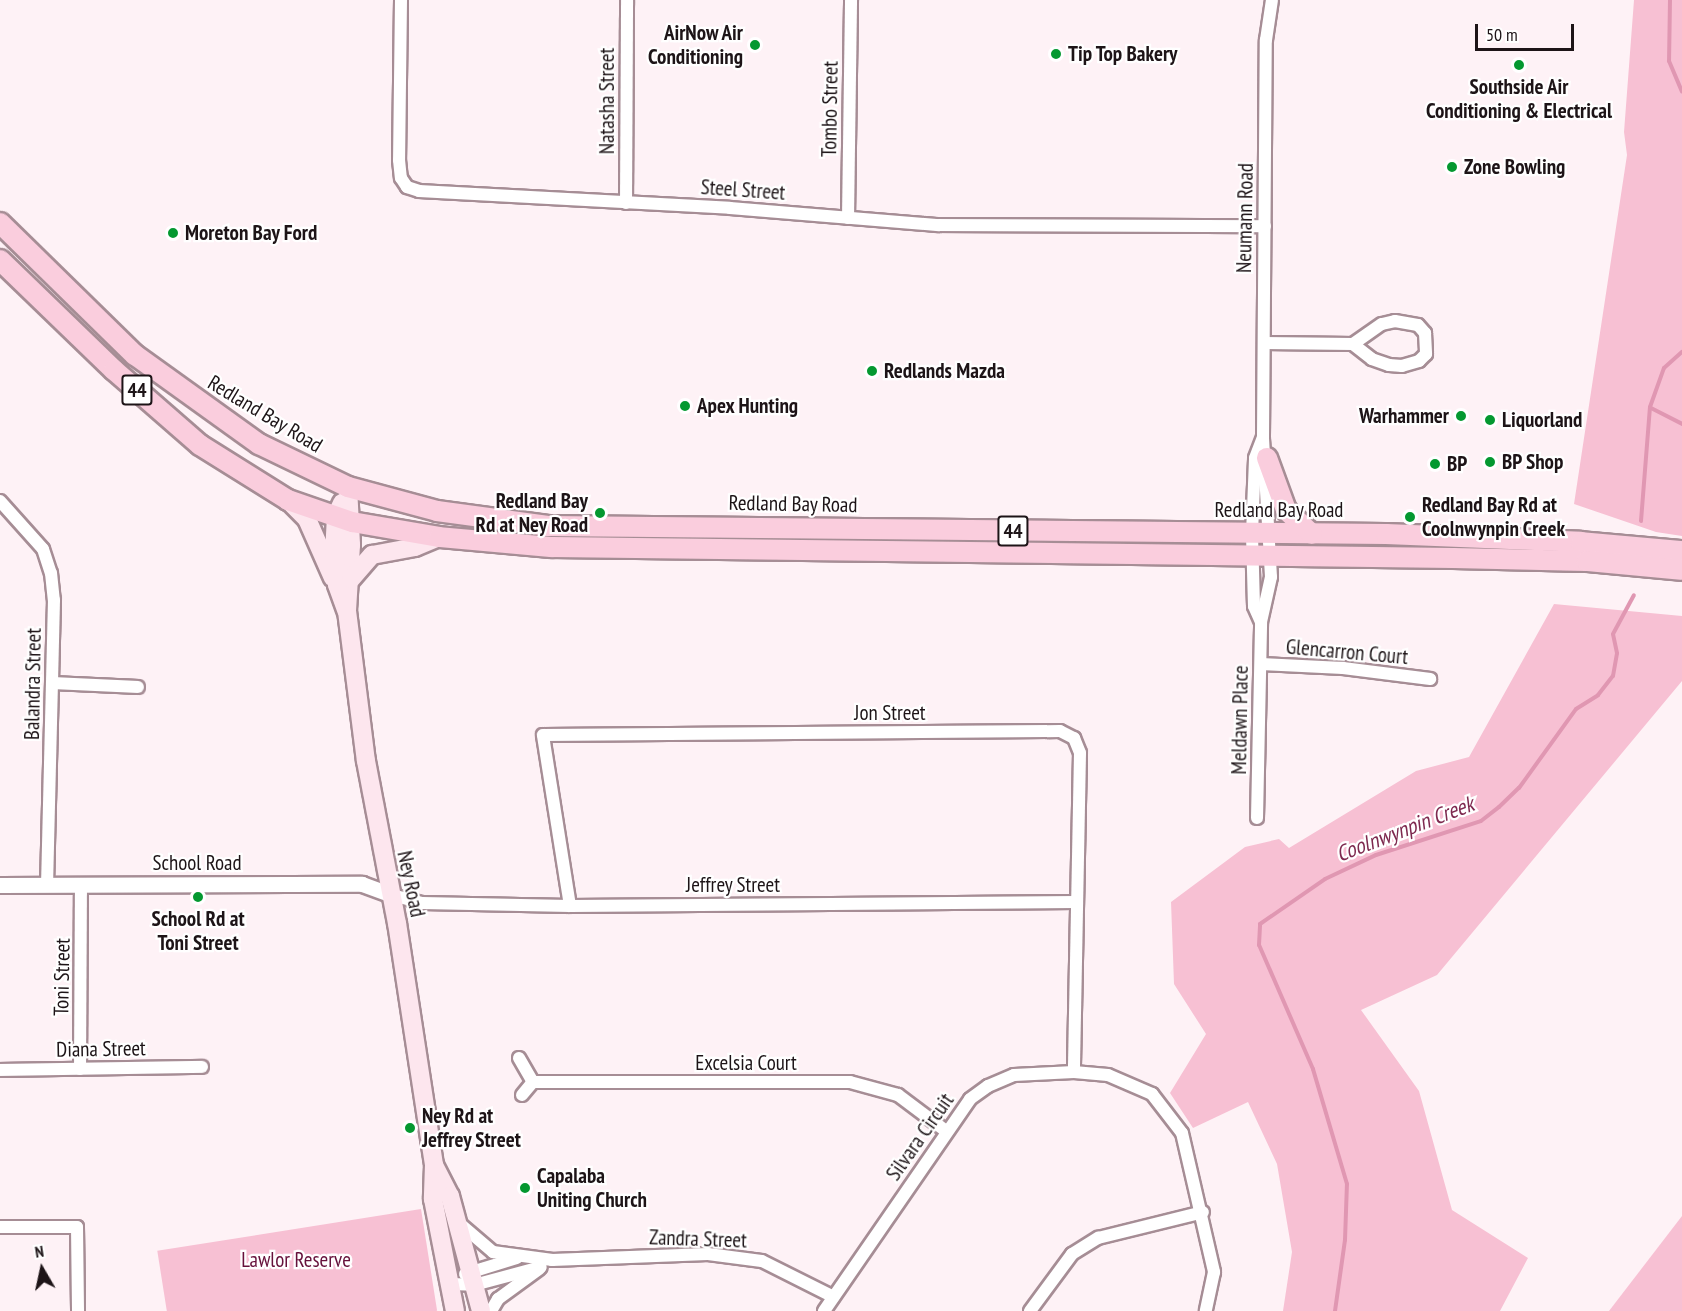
<!DOCTYPE html>
<style>
body{margin:0}
#map{position:relative;width:1682px;height:1311px;overflow:hidden;background:#fef2f6;font-family:"PT Sans Narrow",sans-serif}
div>[style]{position:absolute}
.green>*{inset:0;background:#f7c0d3;transform-origin:0 0}
.stream>*{height:4px;margin:-2px;padding:0 2px;transform-origin:2px;border-radius:2px;background:#e097b2}
.roads{filter:drop-shadow(2px 0 #a68d95) drop-shadow(-2px 0 #a68d95) drop-shadow(0 2px #a68d95) drop-shadow(0 -2px #a68d95)}
.minor>*{height:12px;margin:-6px;padding:0 6px;transform-origin:6px;border-radius:6px;background:#fff}
.tertiary>*{height:15px;margin:-7.5px;padding:0 7.5px;transform-origin:7.5px;border-radius:7.5px;background:#fff}
.secondary>*{height:18px;margin:-9px;padding:0 9px;transform-origin:9px;border-radius:9px;background:#fde6ee}
.primary>*{height:20px;margin:-10px;padding:0 10px;transform-origin:10px;border-radius:10px;background:#facddd}
.dots>*{width:16px;height:16px;translate:-50% -50%;box-sizing:border-box;border:3px solid #fff;border-radius:50%}
span{translate:-50% -50%;white-space:nowrap;text-align:center;line-height:1.15;-webkit-text-stroke:4.5px #fff;paint-order:stroke}
.shield-label span{padding:2px 4px;background:#fff;border:2px solid;border-radius:4px;-webkit-text-stroke-width:0}
.shield-label{font-size:20px;color:#1d1417;font-weight:700}
.poi-label{font-size:21px;color:#1d1417;font-weight:700}
.right{translate:-100% -50%;text-align:right}
.left{translate:0 -50%;text-align:left}
.street-label{font-size:21px;color:#1d1417}
.park-label{font-size:21px;color:#66113b}
.water-label{font-size:22px;color:#7e294f;font-style:italic}
.north{position:absolute;left:12px;top:1239px;width:60px;height:60px;-webkit-text-stroke:4px #fff;paint-order:stroke;rotate:351deg;font-size:16px;font-weight:700;line-height:24px;text-align:center;color:#1d1417}
.north::after{content:'';display:block;margin:auto;width:21px;height:27px;background:#1d1417;clip-path:polygon(50% 0,100% 100%,50% 72%,0 100%)}
.scale{position:absolute;left:1475px;top:24px;width:99px;height:27px;box-sizing:border-box;border:3px solid #1d1417;border-top:0;padding-left:8px;font-size:18px;line-height:21px;white-space:nowrap;color:#1d1417;-webkit-text-stroke:4px #fff;paint-order:stroke}
</style>
<div id="map">
<div class="green">
<i style="clip-path:polygon(1634px 0,1682px 0,1682px 536px,1656px 532px,1574px 504px,1627px 155px,1624px 132px)"></i>
<i style="clip-path:polygon(1554px 604px,1682px 616px,1682px 681px,1437px 975px,1361px 1010px,1419px 1091px,1452px 1210px,1528px 1258px,1500px 1311px,1283px 1311px,1292px 1252px,1277px 1164px,1248px 1102px,1193px 1128px,1170px 1093px,1206px 1034px,1174px 984px,1171px 902px,1245px 847px,1279px 839px,1289px 848px,1416px 771px,1469px 757px)"></i>
<i style="left:421px;top:1209px;width:103px;height:267px;rotate:81deg"></i>
<i style="clip-path:polygon(1682px 1216px,1682px 1311px,1609px 1311px)"></i>
</div>
<div class="stream">
<i style="left:1670px;top:0;width:61px;rotate:90.9deg"></i>
<i style="left:1669px;top:61px;width:33px;rotate:67deg"></i>
<i style="left:1651px;top:408px;width:35px;rotate:27deg"></i>
<i style="left:1641px;top:521px;width:114px;rotate:-85.5deg"></i>
<i style="left:1650px;top:407px;width:41px;rotate:-70.3deg"></i>
<i style="left:1664px;top:368px;width:24px;rotate:-42deg"></i>
<i style="left:1335px;top:1311px;width:72px;rotate:-82deg"></i>
<i style="left:1345px;top:1240px;width:56px;rotate:-88deg"></i>
<i style="left:1347px;top:1184px;width:120px;rotate:-106.5deg"></i>
<i style="left:1313px;top:1069px;width:135px;rotate:-113.5deg"></i>
<i style="left:1259px;top:945px;width:21px;rotate:-87deg"></i>
<i style="left:1260px;top:924px;width:79px;rotate:-34.7deg"></i>
<i style="left:1325px;top:879px;width:56px;rotate:-25.2deg"></i>
<i style="left:1376px;top:855px;width:110px;rotate:-17.9deg"></i>
<i style="left:1481px;top:821px;width:23px;rotate:-38deg"></i>
<i style="left:1499px;top:807px;width:28px;rotate:-44deg"></i>
<i style="left:1519px;top:788px;width:97px;rotate:-54.2deg"></i>
<i style="left:1576px;top:709px;width:26px;rotate:-32deg"></i>
<i style="left:1598px;top:695px;width:24px;rotate:-52deg"></i>
<i style="left:1613px;top:676px;width:23px;rotate:-80deg"></i>
<i style="left:1617px;top:653px;width:19px;rotate:-102deg"></i>
<i style="left:1613px;top:634px;width:44px;rotate:-61.7deg"></i>
</div>
<div class="roads">
<div class="minor">
<i style="left:401px;top:0;width:160px;rotate:90.7deg"></i>
<i style="left:399px;top:160px;width:18px;rotate:84deg"></i>
<i style="left:401px;top:178px;width:11px;rotate:56deg"></i>
<i style="left:407px;top:187px;width:13px;rotate:18deg"></i>
<i style="left:419px;top:191px;width:311px;rotate:3.1deg"></i>
<i style="left:730px;top:208px;width:210px;rotate:4.7deg"></i>
<i style="left:939px;top:225px;width:326px;rotate:0.2deg"></i>
<i style="left:626px;top:203px;width:203px;rotate:-89.7deg"></i>
<i style="left:848px;top:218px;width:218px;rotate:-89.2deg"></i>
<i style="left:1395px;top:321px;width:23px;rotate:10deg"></i>
<i style="left:1418px;top:325px;width:11px;rotate:49deg"></i>
<i style="left:1425px;top:333px;width:21px;rotate:87deg"></i>
<i style="left:1426px;top:354px;width:10px;rotate:135deg"></i>
<i style="left:1419px;top:361px;width:18px;rotate:164deg"></i>
<i style="left:1402px;top:366px;width:13px;rotate:-176deg"></i>
<i style="left:1389px;top:365px;width:18px;rotate:-161deg"></i>
<i style="left:1372px;top:359px;width:24px;rotate:-142deg"></i>
<i style="left:1353px;top:344px;width:35px;rotate:-35deg"></i>
<i style="left:1382px;top:324px;width:13px;rotate:-13deg"></i>
<i style="left:1264px;top:343px;width:89px;rotate:0.6deg"></i>
<i style="left:0;top:501px;width:64px;rotate:48.1deg"></i>
<i style="left:43px;top:549px;width:25px;rotate:72deg"></i>
<i style="left:51px;top:573px;width:27px;rotate:84deg"></i>
<i style="left:54px;top:600px;width:285px;rotate:91.4deg"></i>
<i style="left:1261px;top:622px;width:17px;rotate:-114deg"></i>
<i style="left:1254px;top:606px;width:72px;rotate:-91.6deg"></i>
<i style="left:1252px;top:534px;width:76px;rotate:-87.7deg"></i>
<i style="left:1255px;top:458px;width:22px;rotate:-69deg"></i>
<i style="left:1261px;top:664px;width:82px;rotate:2.8deg"></i>
<i style="left:1343px;top:668px;width:88px;rotate:7.2deg"></i>
<i style="left:53px;top:683px;width:85px;rotate:2.7deg"></i>
<i style="left:1257px;top:818px;width:196px;rotate:-88.8deg"></i>
<i style="left:1261px;top:622px;width:46px;rotate:-77.5deg"></i>
<i style="left:1271px;top:577px;width:140px;rotate:-93.3deg"></i>
<i style="left:1263px;top:437px;width:397px;rotate:-89.6deg"></i>
<i style="left:1266px;top:40px;width:40px;rotate:-81.5deg"></i>
<i style="left:392px;top:895px;width:31px;rotate:15deg"></i>
<i style="left:422px;top:903px;width:148px;rotate:1.2deg"></i>
<i style="left:570px;top:906px;width:506px;rotate:-0.45deg"></i>
<i style="left:570px;top:906px;width:173px;rotate:-99deg"></i>
<i style="left:543px;top:735px;width:517px;rotate:-0.44deg"></i>
<i style="left:1060px;top:731px;width:16px;rotate:27deg"></i>
<i style="left:1074px;top:738px;width:16px;rotate:68deg"></i>
<i style="left:1080px;top:753px;width:319px;rotate:91.1deg"></i>
<i style="left:519px;top:1058px;width:28px;rotate:60deg"></i>
<i style="left:80px;top:1069px;width:184px;rotate:-89.7deg"></i>
<i style="left:0;top:1070px;width:202px;rotate:-0.9deg"></i>
<i style="left:522px;top:1095px;width:17px;rotate:-50deg"></i>
<i style="left:533px;top:1082px;width:317px"></i>
<i style="left:850px;top:1082px;width:50px;rotate:15.2deg"></i>
<i style="left:898px;top:1095px;width:60px;rotate:36.9deg"></i>
<i style="left:459px;top:1223px;width:45px;rotate:40.5deg"></i>
<i style="left:493px;top:1252px;width:60px;rotate:7.7deg"></i>
<i style="left:552px;top:1260px;width:156px;rotate:-2.2deg"></i>
<i style="left:708px;top:1254px;width:54px;rotate:7.4deg"></i>
<i style="left:762px;top:1261px;width:80px;rotate:26.6deg"></i>
<i style="left:0;top:1227px;width:77px"></i>
<i style="left:77px;top:1227px;width:84px;rotate:89.3deg"></i>
<i style="left:465px;top:1274px;width:54px;rotate:-17.1deg"></i>
<i style="left:450px;top:1284px;width:24px;rotate:2deg"></i>
<i style="left:474px;top:1285px;width:69px;rotate:-15deg"></i>
<i style="left:491px;top:1311px;width:14px;rotate:-60deg"></i>
<i style="left:498px;top:1299px;width:51px;rotate:-36.2deg"></i>
<i style="left:824px;top:1311px;width:257px;rotate:-55.4deg"></i>
<i style="left:970px;top:1099px;width:22px;rotate:-36deg"></i>
<i style="left:988px;top:1086px;width:28px;rotate:-23deg"></i>
<i style="left:1014px;top:1075px;width:60px;rotate:-2.9deg"></i>
<i style="left:1074px;top:1072px;width:34px;rotate:5deg"></i>
<i style="left:1108px;top:1075px;width:48px;rotate:23.4deg"></i>
<i style="left:1152px;top:1094px;width:49px;rotate:52.4deg"></i>
<i style="left:1182px;top:1133px;width:143px;rotate:77deg"></i>
<i style="left:1214px;top:1272px;width:40px;rotate:102deg"></i>
<i style="left:1030px;top:1311px;width:71px;rotate:-53.6deg"></i>
<i style="left:1072px;top:1254px;width:31px;rotate:-32deg"></i>
<i style="left:1098px;top:1238px;width:108px;rotate:-13.9deg"></i>
</div>
<div class="tertiary">
<i style="left:0;top:885px;width:362px;rotate:-0.2deg"></i>
<i style="left:362px;top:884px;width:32px;rotate:20deg"></i>
</div>
<div class="secondary">
<i style="left:348px;top:487px;width:58px;rotate:87deg"></i>
<i style="left:351px;top:545px;width:66px;rotate:93.5deg"></i>
<i style="left:347px;top:611px;width:151px;rotate:82.8deg"></i>
<i style="left:366px;top:761px;width:165px;rotate:79.2deg"></i>
<i style="left:397px;top:923px;width:245px;rotate:81.3deg"></i>
<i style="left:434px;top:1165px;width:34px;rotate:92deg"></i>
<i style="left:433px;top:1199px;width:114px;rotate:78.9deg"></i>
<i style="left:288px;top:500px;width:27px;rotate:45deg"></i>
<i style="left:307px;top:519px;width:64px;rotate:66.2deg"></i>
<i style="left:342px;top:503px;width:14px;rotate:115deg"></i>
<i style="left:336px;top:516px;width:33px;rotate:93deg"></i>
<i style="left:334px;top:549px;width:36px;rotate:85deg"></i>
<i style="left:337px;top:585px;width:27px;rotate:70deg"></i>
<i style="left:351px;top:579px;width:32px;rotate:-49deg"></i>
<i style="left:372px;top:555px;width:44px;rotate:-10.5deg"></i>
<i style="left:415px;top:547px;width:26px;rotate:-23deg"></i>
<i style="left:435px;top:1167px;width:33px;rotate:63deg"></i>
<i style="left:450px;top:1196px;width:119px;rotate:74.9deg"></i>
</div>
<div class="primary">
<i style="left:0;top:223px;width:189px;rotate:44.4deg"></i>
<i style="left:135px;top:355px;width:153px;rotate:35.7deg"></i>
<i style="left:259px;top:444px;width:99px;rotate:25.8deg"></i>
<i style="left:348px;top:487px;width:92px;rotate:15.1deg"></i>
<i style="left:437px;top:511px;width:112px;rotate:7.7deg"></i>
<i style="left:548px;top:526px;width:838px;rotate:0.55deg"></i>
<i style="left:1386px;top:534px;width:195px;rotate:2.3deg"></i>
<i style="left:1581px;top:542px;width:101px;rotate:5.1deg"></i>
<i style="left:0;top:260px;width:158px;rotate:44deg"></i>
<i style="left:114px;top:370px;width:114px;rotate:41.1deg"></i>
<i style="left:200px;top:445px;width:104px;rotate:32deg"></i>
<i style="left:288px;top:500px;width:68px;rotate:19deg"></i>
<i style="left:352px;top:522px;width:88px;rotate:9.8deg"></i>
<i style="left:439px;top:537px;width:113px;rotate:5.1deg"></i>
<i style="left:552px;top:547px;width:901px;rotate:0.7deg"></i>
<i style="left:1453px;top:558px;width:134px;rotate:1.3deg"></i>
<i style="left:1587px;top:561px;width:95px;rotate:5.4deg"></i>
<i style="left:1267px;top:458px;width:55px;rotate:69.9deg"></i>
<i style="left:1286px;top:510px;width:35px;rotate:43deg"></i>
</div>
</div>
<div class="dots">
<i style="left:755px;top:45px;background:#049830"></i>
<i style="left:1056px;top:54px;background:#049830"></i>
<i style="left:1519px;top:65px;background:#049830"></i>
<i style="left:1452px;top:167px;background:#049830"></i>
<i style="left:173px;top:233px;background:#049830"></i>
<i style="left:872px;top:371px;background:#049830"></i>
<i style="left:685px;top:406px;background:#049830"></i>
<i style="left:1461px;top:416px;background:#049830"></i>
<i style="left:1490px;top:420px;background:#049830"></i>
<i style="left:1490px;top:462px;background:#049830"></i>
<i style="left:1435px;top:464px;background:#049830"></i>
<i style="left:600px;top:513px;background:#049830"></i>
<i style="left:1410px;top:517px;background:#049830"></i>
<i style="left:198px;top:897px;background:#049830"></i>
<i style="left:410px;top:1128px;background:#049830"></i>
<i style="left:525px;top:1188px;background:#049830"></i>
</div>
<div class="shield-label">
<span style="left:137px;top:390px">44</span>
<span style="left:1013px;top:531px">44</span>
</div>
<div class="poi-label">
<span class="right" style="left:743px;top:45px">AirNow Air<br>Conditioning</span>
<span class="left" style="left:1068px;top:54px">Tip Top Bakery</span>
<span style="left:1519px;top:99px">Southside Air<br>Conditioning &amp; Electrical</span>
<span class="left" style="left:1464px;top:167px">Zone Bowling</span>
<span class="left" style="left:185px;top:233px">Moreton Bay Ford</span>
<span class="left" style="left:884px;top:371px">Redlands Mazda</span>
<span class="left" style="left:697px;top:406px">Apex Hunting</span>
<span class="right" style="left:1449px;top:416px">Warhammer</span>
<span class="left" style="left:1502px;top:420px">Liquorland</span>
<span class="left" style="left:1502px;top:462px">BP Shop</span>
<span class="left" style="left:1447px;top:464px">BP</span>
<span class="right" style="left:588px;top:513px">Redland Bay<br>Rd at Ney Road</span>
<span class="left" style="left:1422px;top:517px">Redland Bay Rd at<br>Coolnwynpin Creek</span>
<span style="left:198px;top:931px">School Rd at<br>Toni Street</span>
<span class="left" style="left:422px;top:1128px">Ney Rd at<br>Jeffrey Street</span>
<span class="left" style="left:537px;top:1188px">Capalaba<br>Uniting Church</span>
</div>
<div class="street-label">
<span style="left:607px;top:101px;rotate:-90deg">Natasha Street</span>
<span style="left:830px;top:109px;rotate:-89deg">Tombo Street</span>
<span style="left:743px;top:190px;rotate:4deg">Steel Street</span>
<span style="left:1245px;top:218px;rotate:-89deg">Neumann Road</span>
<span style="left:265px;top:414px;rotate:31deg">Redland Bay Road</span>
<span style="left:793px;top:504px;rotate:1deg">Redland Bay Road</span>
<span style="left:1279px;top:510px">Redland Bay Road</span>
<span style="left:1347px;top:652px;rotate:5deg">Glencarron Court</span>
<span style="left:33px;top:684px;rotate:-89deg">Balandra Street</span>
<span style="left:890px;top:713px">Jon Street</span>
<span style="left:1240px;top:720px;rotate:-89deg">Meldawn Place</span>
<span style="left:197px;top:863px">School Road</span>
<span style="left:411px;top:884px;rotate:78deg">Ney Road</span>
<span style="left:733px;top:885px">Jeffrey Street</span>
<span style="left:62px;top:977px;rotate:-89deg">Toni Street</span>
<span style="left:101px;top:1049px;rotate:-1deg">Diana Street</span>
<span style="left:746px;top:1063px">Excelsia Court</span>
<span style="left:920px;top:1137px;rotate:-55deg">Silvara Circuit</span>
<span style="left:698px;top:1239px;rotate:2deg">Zandra Street</span>
</div>
<div class="park-label">
<span style="left:296px;top:1260px">Lawlor Reserve</span>
</div>
<div class="water-label">
<span style="left:1405px;top:829px;rotate:-21deg">Coolnwynpin Creek</span>
</div>
<div class="north">N</div>
<div class="scale">50 m</div>
</div>
